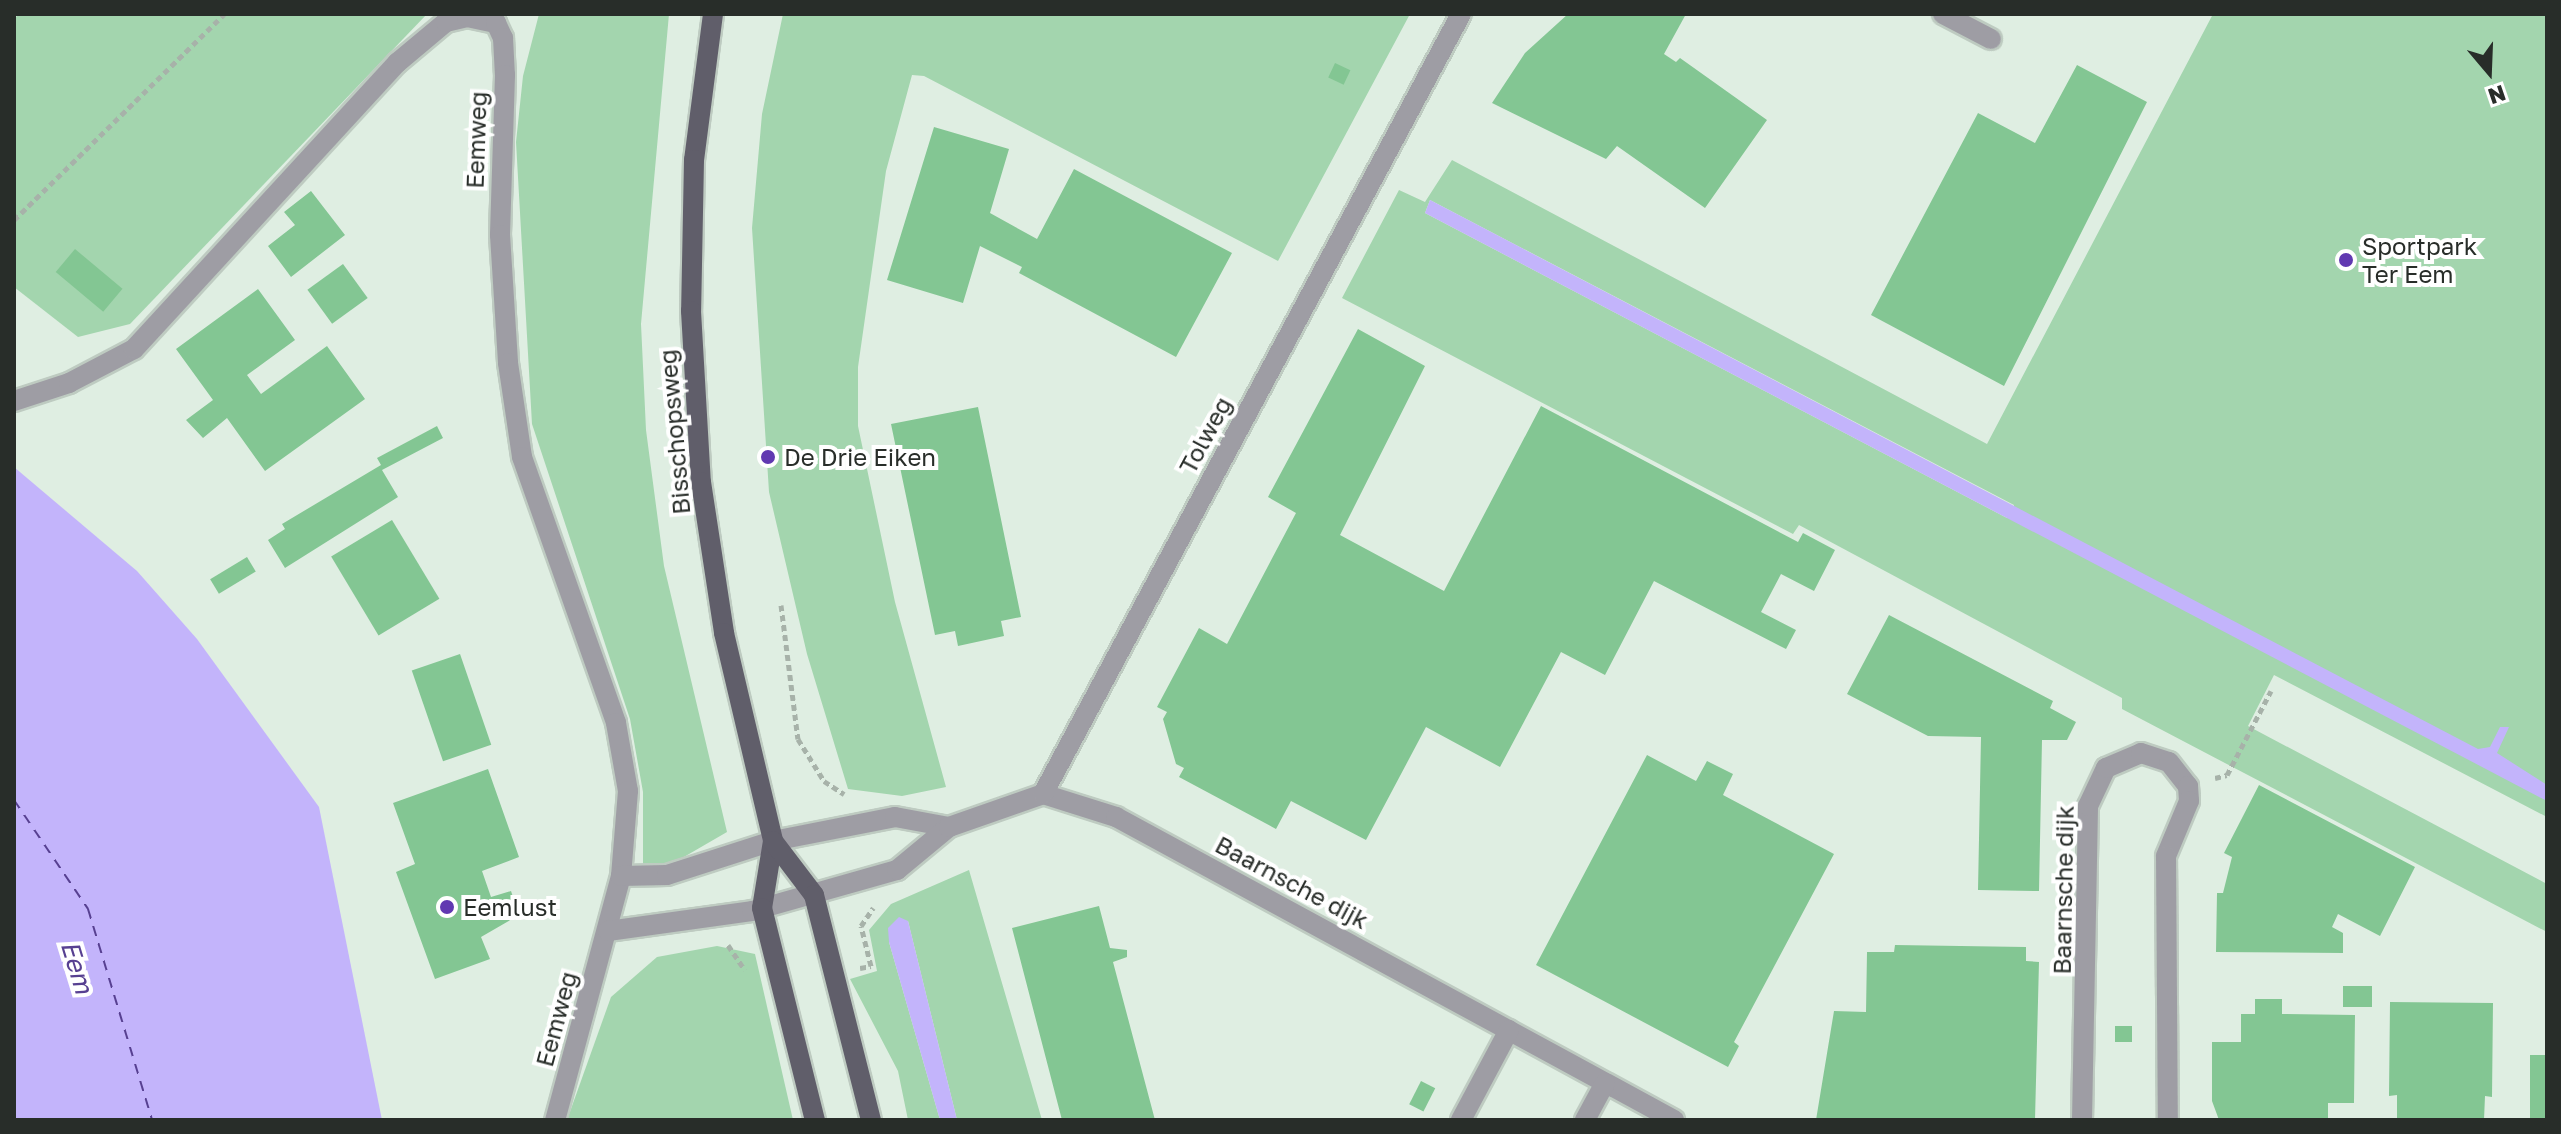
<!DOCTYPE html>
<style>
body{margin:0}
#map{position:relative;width:2561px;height:1134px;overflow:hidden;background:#dfeee2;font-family:"Golos Text",sans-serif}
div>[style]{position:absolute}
.green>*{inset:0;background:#a3d5ae}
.water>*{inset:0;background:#c3b4fb}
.ferry>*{height:2px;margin-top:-1px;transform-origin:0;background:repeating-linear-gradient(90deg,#574091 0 10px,transparent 0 18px)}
.building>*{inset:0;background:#83c693;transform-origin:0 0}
.path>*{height:5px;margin-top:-2.5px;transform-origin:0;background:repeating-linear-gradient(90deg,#a7b2a9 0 6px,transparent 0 10px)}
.roads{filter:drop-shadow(2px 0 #becbc1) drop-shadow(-2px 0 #becbc1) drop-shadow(0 2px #becbc1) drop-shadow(0 -2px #becbc1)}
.minor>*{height:20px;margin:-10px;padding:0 10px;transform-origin:10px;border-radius:10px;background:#9e9da4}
.major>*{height:20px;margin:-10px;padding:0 10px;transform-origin:10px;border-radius:10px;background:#605e6a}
.dots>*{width:22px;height:22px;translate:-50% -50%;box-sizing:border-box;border:4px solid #fff;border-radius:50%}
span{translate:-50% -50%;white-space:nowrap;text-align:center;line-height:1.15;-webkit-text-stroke:8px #fff;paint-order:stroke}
.street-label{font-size:24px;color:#282d29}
.poi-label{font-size:24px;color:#282d29}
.left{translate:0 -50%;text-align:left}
.water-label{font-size:26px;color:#574091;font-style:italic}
.frame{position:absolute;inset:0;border:16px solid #282d29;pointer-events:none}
.north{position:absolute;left:2449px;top:32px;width:80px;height:80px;-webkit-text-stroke:6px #fff;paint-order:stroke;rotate:161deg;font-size:22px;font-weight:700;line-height:32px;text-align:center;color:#282d29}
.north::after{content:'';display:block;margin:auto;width:28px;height:36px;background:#282d29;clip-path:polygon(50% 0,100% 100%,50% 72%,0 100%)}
</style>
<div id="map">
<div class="green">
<i style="clip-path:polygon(19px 14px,427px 14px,130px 324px,78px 337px,14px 287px,14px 19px)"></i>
<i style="clip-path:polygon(539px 14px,669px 14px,641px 324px,646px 430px,664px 566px,727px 832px,658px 872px,643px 864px,643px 792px,630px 719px,532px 424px,516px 142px,523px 76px)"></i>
<i style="clip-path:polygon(783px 14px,1410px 14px,1278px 261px,924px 76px,912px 75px,886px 171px,858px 367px,858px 426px,895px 602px,946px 787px,902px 796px,848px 789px,807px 654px,769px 492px,752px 228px,762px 114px)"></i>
<i style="clip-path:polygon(evenodd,2213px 14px,2547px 14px,2547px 817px,2274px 675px,2248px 726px,2547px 884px,2547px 932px,2122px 709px,2122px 698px,1799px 525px,1793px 534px,1342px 298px,1399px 190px,1425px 202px,1452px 160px,1987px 444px,2213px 14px,1430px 200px,2014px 505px,2014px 506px,2007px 518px,1425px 213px,1430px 200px)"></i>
<i style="clip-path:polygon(969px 870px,1042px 1120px,957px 1120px,908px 921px,889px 942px,940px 1120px,908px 1120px,898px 1071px,850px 979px,877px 971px,869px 930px,891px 904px)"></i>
<i style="clip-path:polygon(717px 946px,755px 954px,793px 1120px,567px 1120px,611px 997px,657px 957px)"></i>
</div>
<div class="water">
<i style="clip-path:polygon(1430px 200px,2478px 749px,2490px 747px,2500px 727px,2509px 727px,2497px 753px,2547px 785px,2547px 801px,1425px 213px)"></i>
<i style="clip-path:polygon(14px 467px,137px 571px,197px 639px,319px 807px,382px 1120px,14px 1120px)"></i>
<i style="clip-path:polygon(899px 917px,908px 921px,957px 1120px,940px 1120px,889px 942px,888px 928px)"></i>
</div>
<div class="ferry">
<i style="left:14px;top:800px;width:132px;rotate:55.8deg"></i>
<i style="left:88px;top:909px;width:220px;rotate:73.1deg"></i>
</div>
<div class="building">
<i style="clip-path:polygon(1568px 14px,1686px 14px,1664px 54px,1676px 62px,1680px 58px,1767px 120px,1705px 208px,1617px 146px,1606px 159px,1492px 103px,1525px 53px)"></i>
<i style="left:1335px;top:63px;width:17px;height:16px;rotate:25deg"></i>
<i style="clip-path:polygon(2077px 65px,2147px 102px,2004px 386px,1871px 315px,1978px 113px,2035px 143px)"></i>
<i style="clip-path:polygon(934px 127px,1009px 149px,990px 213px,1037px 239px,1074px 169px,1232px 253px,1176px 357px,1019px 273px,1022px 267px,980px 246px,963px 303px,887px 280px)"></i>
<i style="clip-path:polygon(311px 191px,345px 235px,291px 277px,268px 246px,295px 225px,284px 212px)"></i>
<i style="left:75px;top:249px;width:62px;height:30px;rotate:40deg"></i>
<i style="left:343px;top:264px;width:42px;height:44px;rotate:54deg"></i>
<i style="clip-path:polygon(258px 289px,295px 340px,247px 375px,261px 394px,327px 346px,365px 399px,265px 471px,227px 418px,203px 438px,186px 420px,213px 400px,176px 349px)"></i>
<i style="clip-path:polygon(1358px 329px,1425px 366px,1340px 535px,1444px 591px,1541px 406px,1798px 542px,1803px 533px,1835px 550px,1814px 591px,1781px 574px,1761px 612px,1796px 630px,1786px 649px,1654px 581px,1605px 675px,1561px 652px,1500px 767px,1426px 727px,1366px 840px,1291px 801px,1276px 829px,1179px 777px,1184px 768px,1176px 764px,1163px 719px,1167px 712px,1157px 707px,1199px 628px,1227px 644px,1296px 513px,1268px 497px)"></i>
<i style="clip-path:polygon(978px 407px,1021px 617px,1001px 621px,1004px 636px,958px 646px,955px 631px,935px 635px,891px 424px)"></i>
<i style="clip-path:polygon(437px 426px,443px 438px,382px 470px,398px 497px,285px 568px,268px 540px,285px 529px,282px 524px,381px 465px,377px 458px)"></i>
<i style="left:392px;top:520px;width:92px;height:71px;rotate:59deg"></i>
<i style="left:247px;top:557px;width:17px;height:43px;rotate:59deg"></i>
<i style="clip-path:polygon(1889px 615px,2053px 701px,2050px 708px,2076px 722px,2067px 740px,2042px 740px,2039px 891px,1978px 890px,1981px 737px,1928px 736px,1847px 694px)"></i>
<i style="left:460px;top:654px;width:96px;height:51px;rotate:71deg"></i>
<i style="clip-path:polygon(1647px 755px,1696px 781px,1707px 761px,1733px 774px,1723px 795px,1834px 854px,1734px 1042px,1739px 1046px,1728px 1067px,1536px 965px)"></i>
<i style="clip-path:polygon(488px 769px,519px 857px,482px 871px,491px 897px,511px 891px,519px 915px,481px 937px,490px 959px,435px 979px,396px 872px,415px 864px,393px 803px)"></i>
<i style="clip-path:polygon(2259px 785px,2415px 867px,2380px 936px,2338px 914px,2332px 927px,2343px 933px,2343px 953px,2216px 952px,2217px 893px,2223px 893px,2232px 857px,2224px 853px)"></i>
<i style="clip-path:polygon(1099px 906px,1110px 948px,1127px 950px,1127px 957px,1113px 962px,1155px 1120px,1062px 1120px,1012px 928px)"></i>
<i style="clip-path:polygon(1895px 945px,2026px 947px,2026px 961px,2039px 962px,2035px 1120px,1816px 1120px,1834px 1011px,1866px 1012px,1867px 952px,1894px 952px)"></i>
<i style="left:2343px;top:986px;width:29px;height:21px"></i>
<i style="clip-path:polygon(2255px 999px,2282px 999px,2282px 1014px,2355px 1015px,2354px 1103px,2328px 1103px,2328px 1120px,2219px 1120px,2212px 1101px,2212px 1042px,2241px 1042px,2241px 1014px,2255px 1014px)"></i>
<i style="clip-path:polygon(2390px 1002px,2493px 1003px,2492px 1097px,2485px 1096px,2484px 1120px,2397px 1120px,2397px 1095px,2389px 1096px)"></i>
<i style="left:2115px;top:1026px;width:17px;height:16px"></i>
<i style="left:2530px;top:1055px;width:17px;height:65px"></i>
<i style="left:1421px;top:1081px;width:16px;height:26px;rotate:27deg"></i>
</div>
<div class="path">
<i style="left:14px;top:220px;width:294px;rotate:-44.4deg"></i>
<i style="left:781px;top:605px;width:135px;rotate:82.8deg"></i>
<i style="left:798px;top:739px;width:49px;rotate:58.2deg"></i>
<i style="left:824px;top:781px;width:24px;rotate:33deg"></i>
<i style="left:2215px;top:778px;width:12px;rotate:-14deg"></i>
<i style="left:2227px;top:775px;width:95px;rotate:-62.4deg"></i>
<i style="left:728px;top:945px;width:30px;rotate:56deg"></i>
<i style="left:860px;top:968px;width:11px;rotate:-10deg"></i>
<i style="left:871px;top:966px;width:41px;rotate:-104deg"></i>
<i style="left:861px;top:926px;width:22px;rotate:-56deg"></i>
</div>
<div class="roads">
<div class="minor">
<i style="left:1943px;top:14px;width:54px;rotate:27.5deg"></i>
<i style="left:14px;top:401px;width:58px;rotate:-18.1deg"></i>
<i style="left:69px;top:383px;width:73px;rotate:-27.6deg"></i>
<i style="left:134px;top:349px;width:389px;rotate:-47.4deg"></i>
<i style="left:397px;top:63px;width:64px;rotate:-39.9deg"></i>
<i style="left:446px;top:22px;width:22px;rotate:-13deg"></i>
<i style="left:467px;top:17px;width:30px;rotate:12deg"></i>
<i style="left:496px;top:23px;width:17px;rotate:65deg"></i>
<i style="left:503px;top:38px;width:37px;rotate:87deg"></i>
<i style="left:505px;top:75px;width:160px;rotate:91.8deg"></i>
<i style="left:500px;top:235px;width:128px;rotate:86.4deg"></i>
<i style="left:508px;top:363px;width:95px;rotate:81.5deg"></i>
<i style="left:522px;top:457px;width:282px;rotate:70.5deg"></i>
<i style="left:616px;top:723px;width:69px;rotate:80deg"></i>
<i style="left:628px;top:791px;width:85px;rotate:94.7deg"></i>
<i style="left:621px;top:876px;width:253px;rotate:105.1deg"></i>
<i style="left:1043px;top:794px;width:77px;rotate:17.5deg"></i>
<i style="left:1116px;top:817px;width:635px;rotate:28.5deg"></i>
<i style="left:621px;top:876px;width:46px;rotate:-1.2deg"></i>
<i style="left:667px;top:875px;width:111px;rotate:-17.8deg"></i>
<i style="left:773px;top:841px;width:124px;rotate:-11.1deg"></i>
<i style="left:895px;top:817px;width:55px;rotate:10.5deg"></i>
<i style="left:608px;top:931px;width:145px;rotate:-7.9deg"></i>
<i style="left:752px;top:911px;width:151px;rotate:-15.8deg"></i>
<i style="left:897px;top:870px;width:67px;rotate:-39.6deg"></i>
<i style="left:949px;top:827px;width:100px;rotate:-19.3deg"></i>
<i style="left:1043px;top:794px;width:885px;rotate:-61.81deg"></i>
<i style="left:1461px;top:1120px;width:102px;rotate:-61.9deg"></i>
<i style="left:1585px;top:1120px;width:42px;rotate:-61.6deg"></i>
<i style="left:2082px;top:1120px;width:314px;rotate:-88.9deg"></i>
<i style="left:2088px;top:806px;width:42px;rotate:-64.7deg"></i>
<i style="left:2106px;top:768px;width:38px;rotate:-23deg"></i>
<i style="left:2141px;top:753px;width:29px;rotate:18deg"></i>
<i style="left:2169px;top:762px;width:31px;rotate:52deg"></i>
<i style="left:2188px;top:786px;width:15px;rotate:86deg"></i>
<i style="left:2189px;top:801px;width:60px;rotate:112.7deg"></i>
<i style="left:2166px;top:856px;width:264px;rotate:89.6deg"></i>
</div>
<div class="major">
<i style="left:713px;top:14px;width:147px;rotate:97.4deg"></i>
<i style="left:694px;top:160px;width:151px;rotate:91.1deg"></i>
<i style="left:691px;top:311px;width:171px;rotate:86.7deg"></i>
<i style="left:701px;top:482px;width:153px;rotate:81.3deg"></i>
<i style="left:724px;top:633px;width:214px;rotate:76.7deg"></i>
<i style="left:773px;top:841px;width:68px;rotate:99.3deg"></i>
<i style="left:762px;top:908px;width:219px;rotate:76deg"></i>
<i style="left:773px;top:841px;width:68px;rotate:52.8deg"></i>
<i style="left:814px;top:895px;width:232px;rotate:75.8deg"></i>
</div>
</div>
<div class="dots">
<i style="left:2346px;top:260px;background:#6139b1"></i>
<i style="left:768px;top:457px;background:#6139b1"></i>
<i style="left:447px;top:907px;background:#6139b1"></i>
</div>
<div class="street-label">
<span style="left:476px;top:140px;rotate:-88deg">Eemweg</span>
<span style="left:674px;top:432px;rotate:-95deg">Bisschopsweg</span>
<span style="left:1205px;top:435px;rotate:-62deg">Tolweg</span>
<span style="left:1292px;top:882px;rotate:28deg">Baarnsche dijk</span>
<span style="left:2063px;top:890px;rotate:-89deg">Baarnsche dijk</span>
<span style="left:556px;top:1019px;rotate:-75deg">Eemweg</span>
</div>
<div class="poi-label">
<span class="left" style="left:2362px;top:260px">Sportpark<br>Ter Eem</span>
<span class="left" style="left:784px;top:457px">De Drie Eiken</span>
<span class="left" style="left:463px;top:907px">Eemlust</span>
</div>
<div class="water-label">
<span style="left:77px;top:967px;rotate:73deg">Eem</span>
</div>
<div class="frame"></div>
<div class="north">N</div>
</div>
